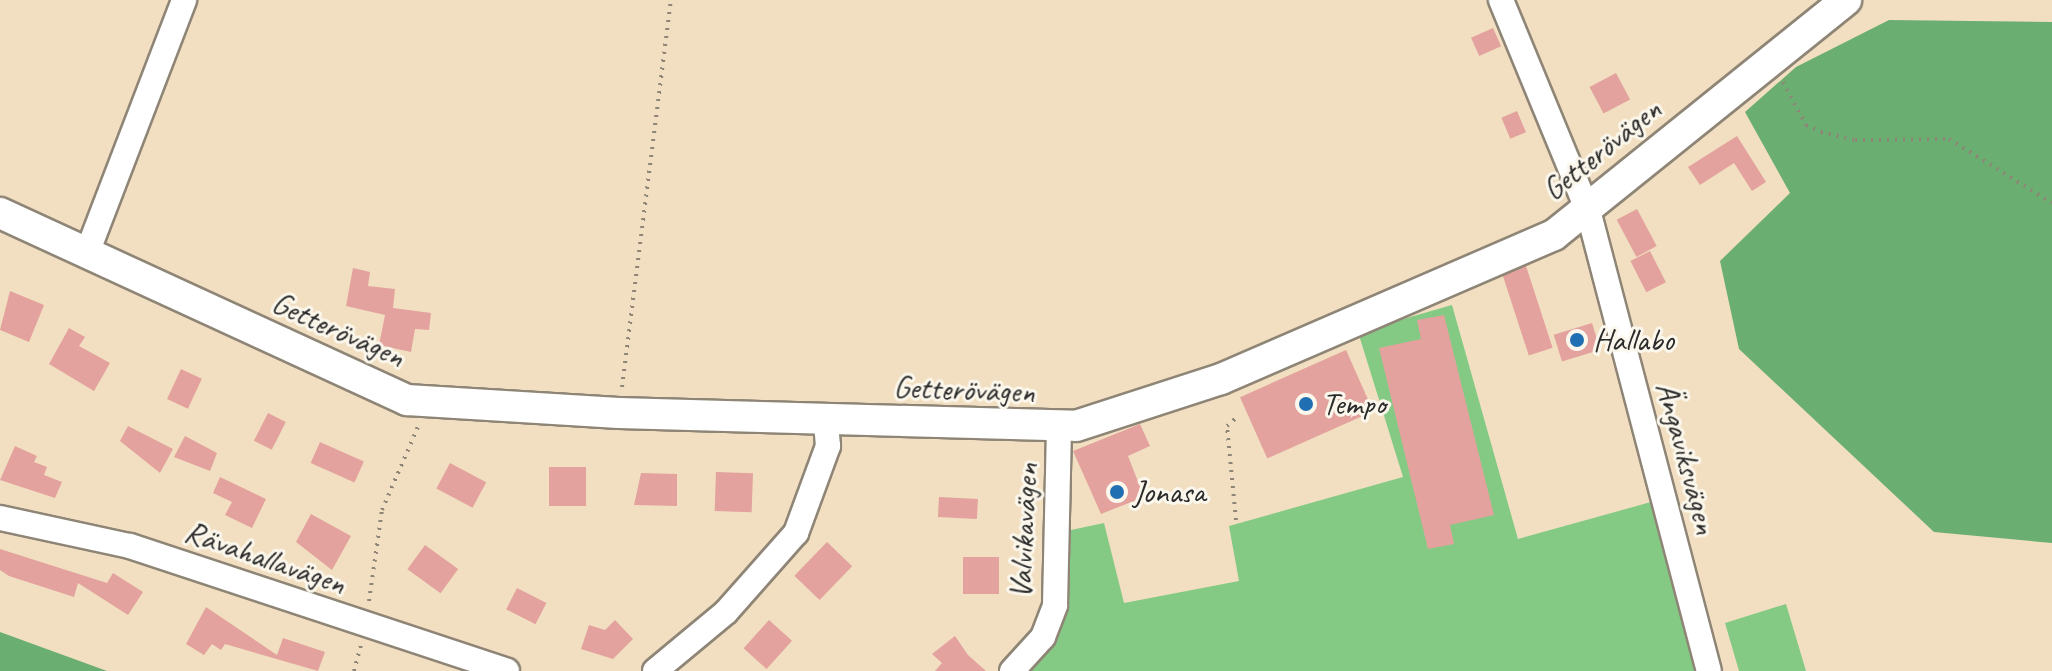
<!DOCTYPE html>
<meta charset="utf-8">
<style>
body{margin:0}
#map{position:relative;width:2052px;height:671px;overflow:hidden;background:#f2dfc1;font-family:Caveat,sans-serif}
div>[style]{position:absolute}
.green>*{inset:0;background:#84ca85}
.forest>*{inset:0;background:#6bae72}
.building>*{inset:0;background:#e3a29d;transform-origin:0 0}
.path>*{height:4px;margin-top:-2px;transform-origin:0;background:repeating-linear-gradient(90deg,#8e8576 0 2px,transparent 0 8px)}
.roads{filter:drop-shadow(2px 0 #8e8576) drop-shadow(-2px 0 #8e8576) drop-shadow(0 2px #8e8576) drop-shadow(0 -2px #8e8576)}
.minor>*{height:24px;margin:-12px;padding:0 12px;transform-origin:12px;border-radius:12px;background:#fff}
.tertiary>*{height:30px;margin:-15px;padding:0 15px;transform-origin:15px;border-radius:15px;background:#fff}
.dots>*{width:22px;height:22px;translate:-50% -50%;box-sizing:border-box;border:4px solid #fbf7ec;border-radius:50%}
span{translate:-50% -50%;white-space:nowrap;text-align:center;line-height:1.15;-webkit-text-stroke:6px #fbf7ec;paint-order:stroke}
.street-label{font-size:32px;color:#2b2b2b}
.poi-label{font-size:32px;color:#2b2b2b}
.left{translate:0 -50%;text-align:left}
</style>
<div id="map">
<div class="green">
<i style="clip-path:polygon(1452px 305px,1518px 539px,1651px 502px,1697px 671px,1029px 671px,1050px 649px,1069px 586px,1071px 530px,1104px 523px,1124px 603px,1239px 581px,1229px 526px,1403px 477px,1358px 332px)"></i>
<i style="clip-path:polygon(1786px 604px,1806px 671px,1739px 671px,1725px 623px)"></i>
</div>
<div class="forest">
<i style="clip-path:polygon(1889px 20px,2052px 22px,2052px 543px,1934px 532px,1739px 349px,1720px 261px,1790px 193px,1745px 112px,1796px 67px)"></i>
<i style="clip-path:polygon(0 632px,107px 671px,0 671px)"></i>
</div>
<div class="building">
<i style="left:1493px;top:28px;width:20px;height:24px;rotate:66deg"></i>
<i style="left:1616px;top:73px;width:30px;height:30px;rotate:62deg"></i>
<i style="left:1517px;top:111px;width:23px;height:17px;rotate:67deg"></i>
<i style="clip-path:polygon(1737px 136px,1766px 182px,1752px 191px,1734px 163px,1700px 185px,1688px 167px)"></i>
<i style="left:1637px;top:209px;width:42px;height:23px;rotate:62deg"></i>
<i style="left:1650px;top:251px;width:35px;height:22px;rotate:63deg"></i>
<i style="left:1526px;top:266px;width:86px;height:25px;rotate:72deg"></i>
<i style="clip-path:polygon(353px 268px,370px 272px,368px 286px,395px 289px,393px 308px,431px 313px,429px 330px,415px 329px,411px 352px,379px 345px,385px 315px,346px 306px)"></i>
<i style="clip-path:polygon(10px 291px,44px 305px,29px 342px,0 330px)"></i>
<i style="clip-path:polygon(1444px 315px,1494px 515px,1450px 525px,1454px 544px,1428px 549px,1379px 348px,1421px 339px,1417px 320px)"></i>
<i style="left:1592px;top:323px;width:28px;height:40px;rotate:73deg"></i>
<i style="clip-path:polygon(69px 328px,85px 337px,79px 346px,110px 363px,94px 391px,49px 364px)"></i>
<i style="left:1346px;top:350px;width:67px;height:116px;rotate:66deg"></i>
<i style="left:181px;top:369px;width:23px;height:33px;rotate:25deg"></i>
<i style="left:268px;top:413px;width:20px;height:31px;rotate:27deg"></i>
<i style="clip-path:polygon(1140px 424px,1150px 446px,1128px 456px,1144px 497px,1101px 514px,1073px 451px)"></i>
<i style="clip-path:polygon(128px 426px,173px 449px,160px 473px,120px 441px)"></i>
<i style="clip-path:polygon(185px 436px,217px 453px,210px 471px,174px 457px)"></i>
<i style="left:320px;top:442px;width:48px;height:23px;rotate:24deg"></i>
<i style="clip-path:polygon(15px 446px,37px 456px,34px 462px,47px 467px,44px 475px,62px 482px,55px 498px,0 480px)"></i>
<i style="left:450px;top:463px;width:41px;height:29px;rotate:28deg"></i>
<i style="left:549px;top:467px;width:37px;height:39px"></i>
<i style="left:716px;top:472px;width:37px;height:39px;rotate:2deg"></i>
<i style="clip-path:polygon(641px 473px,677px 474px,677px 506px,634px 505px)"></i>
<i style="clip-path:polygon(220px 477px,266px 499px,252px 528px,225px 515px,232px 502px,213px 493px)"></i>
<i style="left:939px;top:497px;width:39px;height:20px;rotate:3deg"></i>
<i style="clip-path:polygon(311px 514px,351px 536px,332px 570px,296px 542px)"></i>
<i style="left:827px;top:542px;width:35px;height:47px;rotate:44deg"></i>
<i style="left:425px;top:545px;width:41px;height:30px;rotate:36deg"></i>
<i style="clip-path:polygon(0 549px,107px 583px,113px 573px,143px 592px,128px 615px,78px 583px,74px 597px,9px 576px,0 570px)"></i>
<i style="left:963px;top:557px;width:36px;height:37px"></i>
<i style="left:517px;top:588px;width:33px;height:24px;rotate:27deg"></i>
<i style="clip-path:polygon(206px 607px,277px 655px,283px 638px,325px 652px,318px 671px,225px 644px,221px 650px,212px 644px,204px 655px,186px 644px)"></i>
<i style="clip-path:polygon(615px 620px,633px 639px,613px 659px,581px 649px,589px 625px,605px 630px)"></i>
<i style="left:769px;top:620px;width:31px;height:38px;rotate:42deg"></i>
<i style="clip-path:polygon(955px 636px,968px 655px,986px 671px,935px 671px,942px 663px,932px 654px)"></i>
</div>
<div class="path">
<i style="left:1783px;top:82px;width:49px;rotate:61.9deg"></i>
<i style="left:1806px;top:125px;width:17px;rotate:25deg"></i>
<i style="left:1821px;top:132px;width:35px;rotate:13deg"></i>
<i style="left:1855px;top:140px;width:94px;rotate:-0.6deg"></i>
<i style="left:1949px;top:139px;width:121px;rotate:31.9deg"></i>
<i style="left:622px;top:387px;width:390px;rotate:-82.8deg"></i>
<i style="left:1236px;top:520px;width:94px;rotate:-95.5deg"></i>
<i style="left:1227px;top:426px;width:12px;rotate:-42deg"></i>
<i style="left:369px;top:601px;width:92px;rotate:-81.9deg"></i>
<i style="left:382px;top:510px;width:90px;rotate:-66.6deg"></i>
<i style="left:354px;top:671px;width:27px;rotate:-75deg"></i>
</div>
<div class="roads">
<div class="minor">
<i style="left:1501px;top:0;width:231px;rotate:67.6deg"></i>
<i style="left:1589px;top:214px;width:472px;rotate:75.3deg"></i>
<i style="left:87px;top:253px;width:271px;rotate:-69deg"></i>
<i style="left:0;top:518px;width:133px;rotate:12.2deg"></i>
<i style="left:130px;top:546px;width:397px;rotate:18.3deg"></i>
<i style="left:655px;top:671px;width:92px;rotate:-39.7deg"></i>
<i style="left:726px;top:612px;width:106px;rotate:-48.5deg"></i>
<i style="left:796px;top:533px;width:93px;rotate:-69.8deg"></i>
<i style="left:828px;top:446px;width:25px;rotate:-95deg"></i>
<i style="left:1012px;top:671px;width:46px;rotate:-47.6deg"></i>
<i style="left:1043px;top:637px;width:34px;rotate:-69deg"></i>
<i style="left:1055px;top:605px;width:178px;rotate:-88.7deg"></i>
</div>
<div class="tertiary">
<i style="left:0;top:213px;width:448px;rotate:24.7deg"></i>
<i style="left:407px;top:400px;width:212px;rotate:3.5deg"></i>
<i style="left:619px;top:413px;width:457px;rotate:1.6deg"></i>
<i style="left:1076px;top:426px;width:152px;rotate:-18deg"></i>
<i style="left:1221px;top:379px;width:363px;rotate:-23.4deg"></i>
<i style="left:1554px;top:235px;width:375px;rotate:-38.8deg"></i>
</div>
</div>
<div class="dots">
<i style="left:1577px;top:340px;background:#1f6fb2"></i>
<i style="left:1306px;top:404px;background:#1f6fb2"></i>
<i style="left:1117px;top:492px;background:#1f6fb2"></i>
</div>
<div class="street-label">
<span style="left:1602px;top:150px;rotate:-39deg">Getterövägen</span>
<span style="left:338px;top:330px;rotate:24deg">Getterövägen</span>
<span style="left:964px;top:390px;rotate:2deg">Getterövägen</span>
<span style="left:1686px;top:458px;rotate:75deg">Ängaviksvägen</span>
<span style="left:1024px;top:531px;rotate:-87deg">Valvikavägen</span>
<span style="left:265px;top:558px;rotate:19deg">Rävahallavägen</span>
</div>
<div class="poi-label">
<span class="left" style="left:1593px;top:340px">Hallabo</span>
<span class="left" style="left:1322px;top:404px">Tempo</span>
<span class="left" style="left:1133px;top:492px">Jonasa</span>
</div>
</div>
